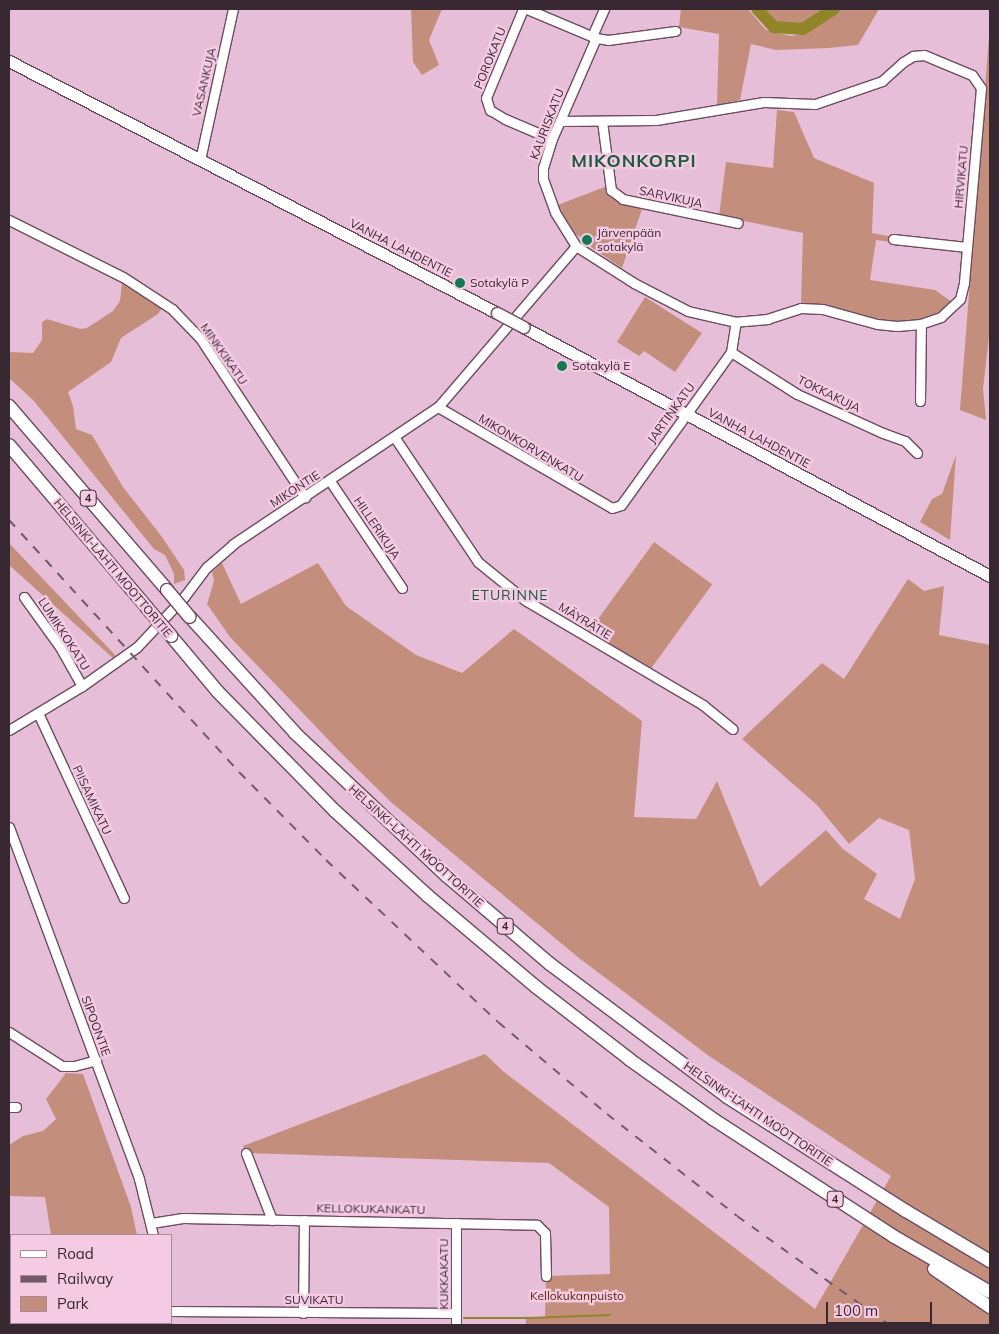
<!DOCTYPE html>
<meta charset="utf-8">
<style>
body{margin:0}
#map{position:relative;width:999px;height:1334px;overflow:hidden;background:#e7bed7;font-family:Mulish,sans-serif}
div>[style]{position:absolute}
.green>*{inset:0;background:#c38f7c;transform-origin:0 0}
.stream>*{height:2px;margin:-1px;padding:0 1px;transform-origin:1px;border-radius:1px;background:#918529}
.river>*{height:12px;margin:-6px;padding:0 6px;transform-origin:6px;border-radius:6px;background:#918529}
.roads{filter:drop-shadow(1px 0 #6d4b60) drop-shadow(-1px 0 #6d4b60) drop-shadow(0 1px #6d4b60) drop-shadow(0 -1px #6d4b60)}
.minor>*{height:9px;margin:-4.5px;padding:0 4.5px;transform-origin:4.5px;border-radius:4.5px;background:#fff}
.major>*{height:11px;margin:-5.5px;padding:0 5.5px;transform-origin:5.5px;border-radius:5.5px;background:#fff}
.highway>*{height:12px;margin:-6px;padding:0 6px;transform-origin:6px;border-radius:6px;background:#fff}
.rail>*{height:2px;margin-top:-1px;transform-origin:0;background:repeating-linear-gradient(90deg,#715967 0 9px,transparent 0 18px)}
.bridges{filter:drop-shadow(1px 0 #6d4b60) drop-shadow(-1px 0 #6d4b60) drop-shadow(0 1px #6d4b60) drop-shadow(0 -1px #6d4b60)}
.major-bridge>*{height:11px;margin:-5.5px;padding:0 5.5px;transform-origin:5.5px;border-radius:5.5px;background:#fff}
.highway-bridge>*{height:12px;margin:-6px;padding:0 6px;transform-origin:6px;border-radius:6px;background:#fff}
.dots>*{width:14px;height:14px;translate:-50% -50%;box-sizing:border-box;border:2px solid #f5cbe4;border-radius:50%}
span{translate:-50% -50%;white-space:nowrap;text-align:center;line-height:1.15;-webkit-text-stroke:4.5px #f5cbe4;paint-order:stroke}
.shield-label span{padding:1px 4px;background:#f5cbe4;border:1px solid;border-radius:4px;-webkit-text-stroke-width:0}
.shield-label{font-size:11px;color:#382831;font-weight:700}
.street-label{font-size:12px;color:#382831}
.poi-label{font-size:12px;color:#382831}
.left{translate:0 -50%;text-align:left}
.park-label{font-size:12px;color:#5b2610}
.neighbourhood-label{font-size:14px;color:#195b3f;letter-spacing:1px}
.district-label{font-size:18px;color:#195b3f;font-weight:700;letter-spacing:1px}
.frame{position:absolute;inset:0;border:10px solid #382831;pointer-events:none}
.legend{position:absolute;left:10px;top:1234px;width:162px;height:90px;box-sizing:border-box;background:#f5cbe4;border:1px solid #a98a9c;margin:0;padding:6px 9px;list-style:none;font-size:15px;color:#382831}
.legend li{display:flex;align-items:center;gap:10px;height:25px}
.legend b{width:25px;border:1px solid #a98a9c}
.scale{position:absolute;left:826px;top:1302px;width:106px;height:22px;box-sizing:border-box;border:2px solid #382831;border-top:0;padding-left:6px;font-size:15px;line-height:18px;white-space:nowrap;color:#382831;-webkit-text-stroke:4px #f5cbe4;paint-order:stroke}
</style>
<div id="map">
<div class="green">
<i style="clip-path:polygon(411px 9px,442px 9px,429px 40px,439px 65px,422px 75px,413px 62px)"></i>
<i style="clip-path:polygon(681px 9px,748px 9px,766px 30px,791px 36px,807px 33px,842px 9px,897px 9px,879px 9px,858px 45px,829px 48px,776px 50px,751px 44px,740px 100px,717px 105px,719px 34px,679px 27px)"></i>
<i style="clip-path:polygon(765px 9px,824px 9px,802px 24px,776px 23px)"></i>
<i style="clip-path:polygon(990px 23px,990px 328px,983px 389px,986px 420px,960px 410px)"></i>
<i style="clip-path:polygon(777px 110px,794px 112px,814px 158px,874px 183px,872px 233px,893px 237px,892px 242px,876px 240px,870px 280px,935px 290px,952px 302px,939px 313px,919px 321px,896px 322px,801px 304px,803px 233px,719px 216px,726px 162px,773px 168px)"></i>
<i style="clip-path:polygon(607px 186px,643px 206px,622px 268px,591px 247px,591px 237px,587px 235px,582px 238px,574px 233px,558px 205px)"></i>
<i style="clip-path:polygon(125px 282px,162px 308px,158px 314px,121px 338px,111px 362px,68px 392px,73px 406px,76px 429px,92px 435px,123px 487px,162px 537px,184px 570px,185px 580px,174px 584px,174px 574px,165px 555px,154px 549px,34px 401px,9px 378px,9px 352px,33px 353px,42px 340px,42px 322px,47px 319px,80px 329px,87px 328px,113px 311px,120px 301px,122px 284px)"></i>
<i style="clip-path:polygon(645px 297px,702px 333px,675px 372px,644px 351px,639px 356px,617px 342px)"></i>
<i style="clip-path:polygon(956px 455px,950px 540px,920px 522px,932px 499px,942px 494px)"></i>
<i style="left:654px;top:542px;width:72px;height:111px;rotate:36deg"></i>
<i style="clip-path:polygon(9px 543px,116px 656px,114px 659px,9px 565px)"></i>
<i style="clip-path:polygon(222px 563px,241px 604px,318px 563px,346px 606px,416px 655px,462px 673px,514px 629px,642px 721px,634px 817px,696px 819px,717px 781px,760px 887px,826px 830px,843px 849px,877px 874px,864px 899px,900px 919px,915px 879px,909px 830px,879px 818px,849px 844px,817px 805px,742px 739px,822px 663px,844px 679px,908px 579px,924px 591px,944px 586px,939px 635px,990px 645px,990px 1325px,526px 1325px,526px 1318px,545px 1317px,546px 1276px,610px 1274px,609px 1207px,549px 1163px,246px 1153px,243px 1146px,485px 1054px,504px 1072px,815px 1309px,891px 1176px,709px 1056px,579px 958px,392px 803px,342px 754px,230px 637px,207px 604px,214px 581px,212px 572px)"></i>
<i style="clip-path:polygon(66px 1073px,83px 1074px,131px 1207px,137px 1235px,51px 1235px,45px 1197px,9px 1196px,9px 1145px,23px 1136px,43px 1131px,56px 1119px,46px 1099px)"></i>
</div>
<div class="stream">
<i style="left:464px;top:1318px;width:64px"></i>
<i style="left:528px;top:1318px;width:82px;rotate:-2.1deg"></i>
</div>
<div class="river">
<i style="left:757px;top:9px;width:25px;rotate:47deg"></i>
<i style="left:774px;top:27px;width:29px;rotate:4deg"></i>
<i style="left:803px;top:29px;width:37px;rotate:-33deg"></i>
</div>
<div class="roads">
<div class="minor">
<i style="left:523px;top:9px;width:96px;rotate:112.6deg"></i>
<i style="left:486px;top:98px;width:13px;rotate:72deg"></i>
<i style="left:490px;top:110px;width:17px;rotate:31deg"></i>
<i style="left:505px;top:119px;width:51px;rotate:23.1deg"></i>
<i style="left:527px;top:9px;width:75px;rotate:22.8deg"></i>
<i style="left:596px;top:38px;width:12px;rotate:9deg"></i>
<i style="left:608px;top:40px;width:68px;rotate:-7.7deg"></i>
<i style="left:592px;top:36px;width:30px;rotate:-66deg"></i>
<i style="left:560px;top:121px;width:96px;rotate:-0.6deg"></i>
<i style="left:656px;top:120px;width:109px;rotate:-9.5deg"></i>
<i style="left:764px;top:102px;width:51px;rotate:2.2deg"></i>
<i style="left:815px;top:104px;width:71px;rotate:-18.9deg"></i>
<i style="left:882px;top:81px;width:28px;rotate:-42deg"></i>
<i style="left:903px;top:62px;width:12px;rotate:-31deg"></i>
<i style="left:913px;top:56px;width:11px;rotate:-5deg"></i>
<i style="left:924px;top:55px;width:52px;rotate:22.6deg"></i>
<i style="left:972px;top:75px;width:16px;rotate:55deg"></i>
<i style="left:981px;top:88px;width:196px;rotate:95deg"></i>
<i style="left:964px;top:283px;width:16px;rotate:104deg"></i>
<i style="left:960px;top:299px;width:26px;rotate:137deg"></i>
<i style="left:941px;top:317px;width:21px;rotate:161deg"></i>
<i style="left:921px;top:324px;width:24px;rotate:175deg"></i>
<i style="left:897px;top:326px;width:20px;rotate:-174deg"></i>
<i style="left:877px;top:324px;width:57px;rotate:-164.7deg"></i>
<i style="left:822px;top:309px;width:21px;rotate:-177deg"></i>
<i style="left:801px;top:308px;width:35px;rotate:162deg"></i>
<i style="left:768px;top:319px;width:32px;rotate:175deg"></i>
<i style="left:736px;top:322px;width:49px;rotate:-167.1deg"></i>
<i style="left:688px;top:311px;width:61px;rotate:-152.6deg"></i>
<i style="left:634px;top:283px;width:69px;rotate:-147.5deg"></i>
<i style="left:576px;top:246px;width:40px;rotate:-122deg"></i>
<i style="left:555px;top:212px;width:35px;rotate:-110deg"></i>
<i style="left:543px;top:179px;width:11px;rotate:-90deg"></i>
<i style="left:543px;top:168px;width:30px;rotate:-73deg"></i>
<i style="left:552px;top:139px;width:110px;rotate:-66.5deg"></i>
<i style="left:602px;top:121px;width:70px;rotate:82.6deg"></i>
<i style="left:611px;top:190px;width:15px;rotate:37deg"></i>
<i style="left:623px;top:199px;width:117px;rotate:11.8deg"></i>
<i style="left:200px;top:160px;width:155px;rotate:-77.7deg"></i>
<i style="left:9px;top:220px;width:127px;rotate:26.6deg"></i>
<i style="left:123px;top:277px;width:59px;rotate:33.1deg"></i>
<i style="left:172px;top:309px;width:40px;rotate:46deg"></i>
<i style="left:200px;top:338px;width:191px;rotate:56.6deg"></i>
<i style="left:893px;top:239px;width:74px;rotate:6.2deg"></i>
<i style="left:731px;top:352px;width:78px;rotate:32.5deg"></i>
<i style="left:797px;top:394px;width:94px;rotate:24.4deg"></i>
<i style="left:883px;top:433px;width:23px;rotate:20deg"></i>
<i style="left:905px;top:441px;width:17px;rotate:45deg"></i>
<i style="left:920px;top:401px;width:77px;rotate:-89.3deg"></i>
<i style="left:438px;top:407px;width:201px;rotate:30.1deg"></i>
<i style="left:612px;top:508px;width:9px;rotate:-18deg"></i>
<i style="left:621px;top:505px;width:188px;rotate:-54.3deg"></i>
<i style="left:731px;top:352px;width:30px;rotate:-81deg"></i>
<i style="left:395px;top:438px;width:149px;rotate:56.2deg"></i>
<i style="left:478px;top:562px;width:60px;rotate:39deg"></i>
<i style="left:525px;top:600px;width:207px;rotate:30.5deg"></i>
<i style="left:703px;top:705px;width:38px;rotate:39deg"></i>
<i style="left:330px;top:481px;width:129px;rotate:56.1deg"></i>
<i style="left:24px;top:597px;width:62px;rotate:54.2deg"></i>
<i style="left:60px;top:647px;width:45px;rotate:60.6deg"></i>
<i style="left:38px;top:713px;width:204px;rotate:65.1deg"></i>
<i style="left:9px;top:730px;width:85px;rotate:-31.1deg"></i>
<i style="left:82px;top:686px;width:67px;rotate:-35.3deg"></i>
<i style="left:137px;top:647px;width:69px;rotate:-46.8deg"></i>
<i style="left:184px;top:597px;width:38px;rotate:-53deg"></i>
<i style="left:207px;top:567px;width:35px;rotate:-41deg"></i>
<i style="left:233px;top:544px;width:247px;rotate:-33.8deg"></i>
<i style="left:438px;top:407px;width:212px;rotate:-49.4deg"></i>
<i style="left:9px;top:827px;width:375px;rotate:69.7deg"></i>
<i style="left:139px;top:1179px;width:58px;rotate:76deg"></i>
<i style="left:9px;top:1032px;width:63px;rotate:32.7deg"></i>
<i style="left:62px;top:1066px;width:12px"></i>
<i style="left:74px;top:1066px;width:23px;rotate:-15deg"></i>
<i style="left:9px;top:1107px;width:7px"></i>
<i style="left:246px;top:1153px;width:72px;rotate:68.8deg"></i>
<i style="left:151px;top:1223px;width:32px;rotate:-9deg"></i>
<i style="left:183px;top:1218px;width:354px;rotate:1.1deg"></i>
<i style="left:537px;top:1225px;width:11px;rotate:45deg"></i>
<i style="left:545px;top:1233px;width:43px;rotate:88.7deg"></i>
<i style="left:9px;top:1247px;width:10px;rotate:79deg"></i>
<i style="left:9px;top:1287px;width:2px;rotate:-27deg"></i>
<i style="left:171px;top:1311px;width:285px;rotate:0.4deg"></i>
<i style="left:303px;top:1313px;width:93px;rotate:-89.4deg"></i>
<i style="left:49px;top:1325px;width:2px;rotate:-90deg"></i>
<i style="left:144px;top:1325px;width:2px;rotate:-63deg"></i>
<i style="left:456px;top:1325px;width:102px;rotate:-90deg"></i>
</div>
<div class="major">
<i style="left:9px;top:61px;width:549px;rotate:27.31deg"></i>
<i style="left:523px;top:327px;width:529px;rotate:28.07deg"></i>
</div>
<div class="highway">
<i style="left:9px;top:406px;width:243px;rotate:49.3deg"></i>
<i style="left:9px;top:445px;width:214px;rotate:49.7deg"></i>
<i style="left:190px;top:617px;width:156px;rotate:47.8deg"></i>
<i style="left:295px;top:733px;width:209px;rotate:43.3deg"></i>
<i style="left:447px;top:876px;width:135px;rotate:40.5deg"></i>
<i style="left:550px;top:964px;width:221px;rotate:36.9deg"></i>
<i style="left:727px;top:1097px;width:212px;rotate:32.5deg"></i>
<i style="left:906px;top:1211px;width:98px;rotate:30.8deg"></i>
<i style="left:171px;top:636px;width:73px;rotate:50deg"></i>
<i style="left:218px;top:692px;width:167px;rotate:45.5deg"></i>
<i style="left:335px;top:811px;width:126px;rotate:42.4deg"></i>
<i style="left:428px;top:896px;width:141px;rotate:40.1deg"></i>
<i style="left:536px;top:987px;width:118px;rotate:37.7deg"></i>
<i style="left:629px;top:1059px;width:103px;rotate:35.5deg"></i>
<i style="left:713px;top:1119px;width:215px;rotate:33deg"></i>
<i style="left:893px;top:1236px;width:112px;rotate:30deg"></i>
<i style="left:934px;top:1269px;width:68px;rotate:34.2deg"></i>
</div>
</div>
<div class="rail">
<i style="left:9px;top:520px;width:341px;rotate:47.6deg"></i>
<i style="left:239px;top:772px;width:124px;rotate:45.3deg"></i>
<i style="left:326px;top:860px;width:236px;rotate:43.3deg"></i>
<i style="left:498px;top:1022px;width:143px;rotate:40.2deg"></i>
<i style="left:607px;top:1114px;width:165px;rotate:38.1deg"></i>
<i style="left:737px;top:1216px;width:187px;rotate:35.6deg"></i>
</div>
<div class="bridges">
<div class="major-bridge">
<i style="left:497px;top:313px;width:30px;rotate:28deg"></i>
</div>
<div class="highway-bridge">
<i style="left:167px;top:590px;width:35px;rotate:50deg"></i>
<i style="left:147px;top:608px;width:37px;rotate:49deg"></i>
</div>
</div>
<div class="dots">
<i style="left:587px;top:240px;background:#117a53"></i>
<i style="left:460px;top:283px;background:#117a53"></i>
<i style="left:562px;top:366px;background:#117a53"></i>
</div>
<div class="shield-label">
<span style="left:88px;top:498px">4</span>
<span style="left:505px;top:926px">4</span>
<span style="left:835px;top:1199px">4</span>
</div>
<div class="street-label">
<span style="left:490px;top:58px;rotate:-68deg">POROKATU</span>
<span style="left:204px;top:82px;rotate:-77deg">VASANKUJA</span>
<span style="left:547px;top:124px;rotate:-69deg">KAURISKATU</span>
<span style="left:961px;top:177px;rotate:-85deg">HIRVIKATU</span>
<span style="left:671px;top:197px;rotate:12deg">SARVIKUJA</span>
<span style="left:401px;top:248px;rotate:27deg">VANHA LAHDENTIE</span>
<span style="left:224px;top:354px;rotate:55deg">MINKKIKATU</span>
<span style="left:829px;top:394px;rotate:26deg">TOKKAKUJA</span>
<span style="left:671px;top:413px;rotate:-54deg">JARTINKATU</span>
<span style="left:759px;top:438px;rotate:28deg">VANHA LAHDENTIE</span>
<span style="left:531px;top:448px;rotate:31deg">MIKONKORVENKATU</span>
<span style="left:295px;top:489px;rotate:-33deg">MIKONTIE</span>
<span style="left:377px;top:528px;rotate:56deg">HILLERIKUJA</span>
<span style="left:113px;top:568px;rotate:50deg">HELSINKI-LAHTI MOOTTORITIE</span>
<span style="left:585px;top:621px;rotate:31deg">MÄYRÄTIE</span>
<span style="left:64px;top:634px;rotate:57deg">LUMIKKOKATU</span>
<span style="left:92px;top:800px;rotate:65deg">PIISAMIKATU</span>
<span style="left:416px;top:846px;rotate:42deg">HELSINKI-LAHTI MOOTTORITIE</span>
<span style="left:96px;top:1026px;rotate:70deg">SIPOONTIE</span>
<span style="left:758px;top:1114px;rotate:34deg">HELSINKI-LAHTI MOOTTORITIE</span>
<span style="left:371px;top:1209px;rotate:1deg">KELLOKUKANKATU</span>
<span style="left:444px;top:1274px;rotate:-90deg">KUKKAKATU</span>
<span style="left:314px;top:1300px">SUVIKATU</span>
</div>
<div class="poi-label">
<span class="left" style="left:597px;top:240px">Järvenpään<br>sotakylä</span>
<span class="left" style="left:470px;top:283px">Sotakylä P</span>
<span class="left" style="left:572px;top:366px">Sotakylä E</span>
</div>
<div class="park-label">
<span style="left:577px;top:1296px">Kellokukanpuisto</span>
</div>
<div class="neighbourhood-label">
<span style="left:510px;top:595px">ETURINNE</span>
</div>
<div class="district-label">
<span style="left:634px;top:161px">MIKONKORPI</span>
</div>
<div class="frame"></div>
<ul class="legend">
<li><b style="height:6px;background:#fff"></b>Road</li>
<li><b style="height:6px;background:#715967"></b>Railway</li>
<li><b style="height:14px;background:#c38f7c"></b>Park</li>
</ul>
<div class="scale">100 m</div>
</div>
